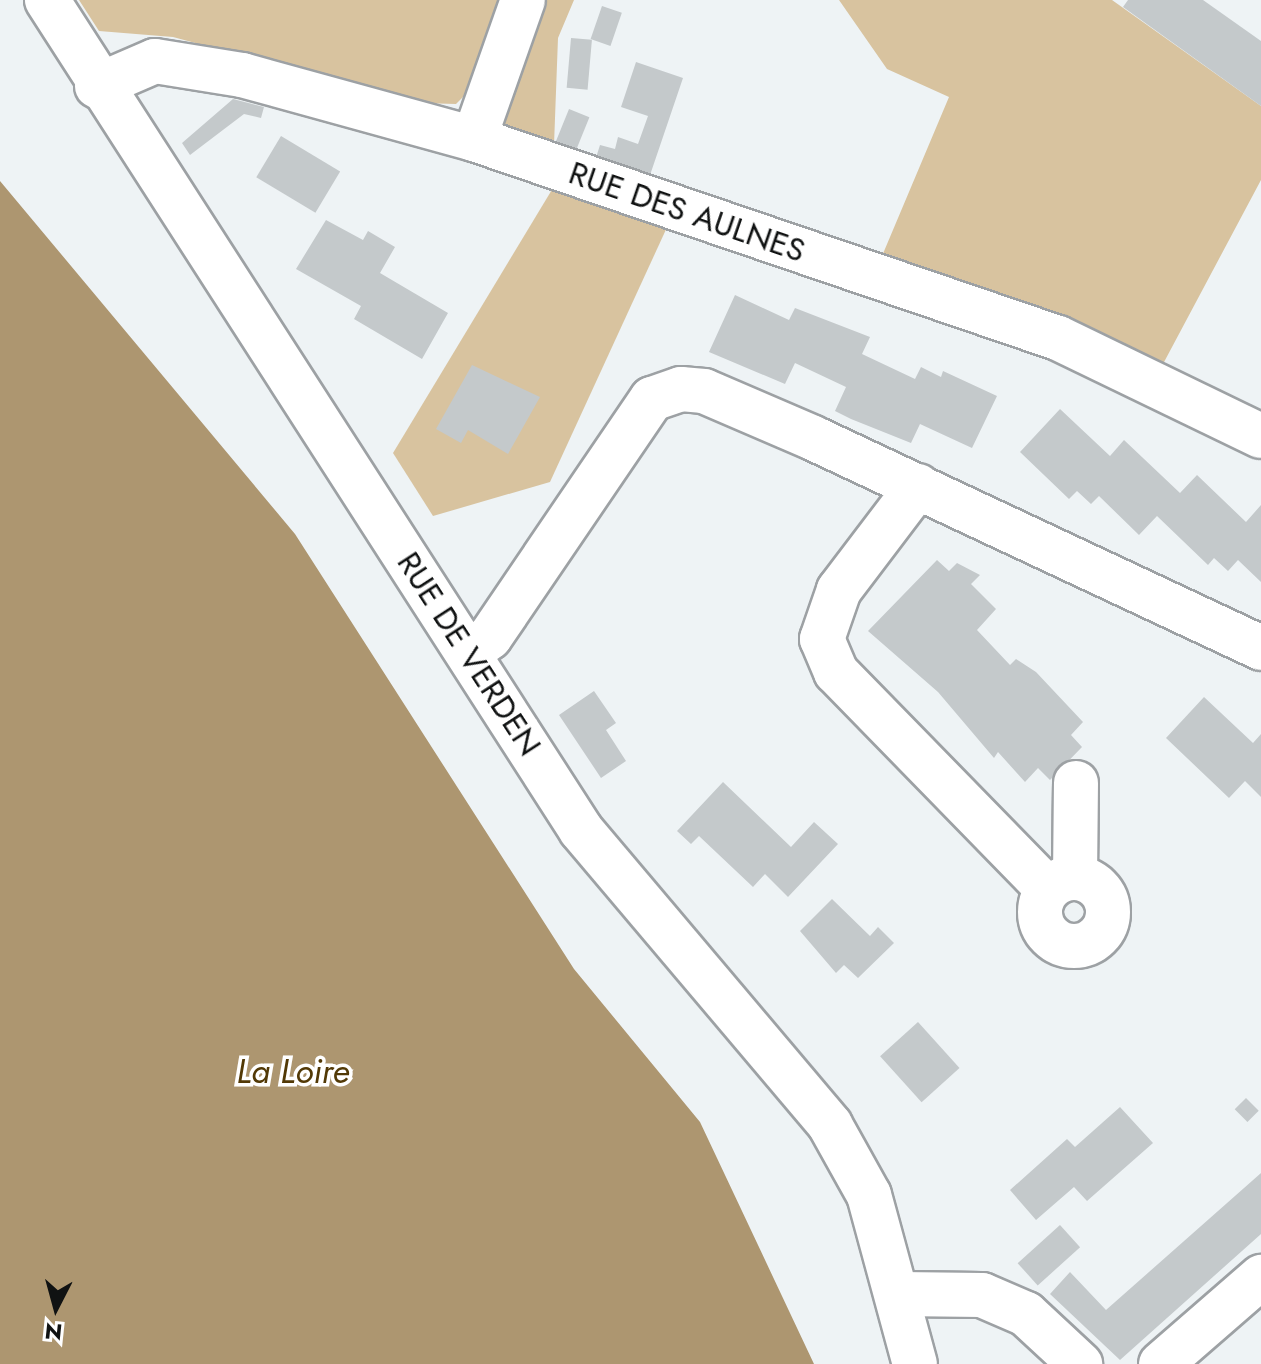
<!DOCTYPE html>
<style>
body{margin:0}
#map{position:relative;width:1261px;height:1364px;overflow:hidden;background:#eef3f5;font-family:Jost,sans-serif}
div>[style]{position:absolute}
.green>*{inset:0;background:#d8c39f}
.water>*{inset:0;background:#ad9670}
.building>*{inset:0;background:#c4c9cb;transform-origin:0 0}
.roads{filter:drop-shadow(2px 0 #9da1a4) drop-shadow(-2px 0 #9da1a4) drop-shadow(0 2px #9da1a4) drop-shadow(0 -2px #9da1a4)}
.minor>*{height:44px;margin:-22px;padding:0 22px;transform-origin:22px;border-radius:22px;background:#fff}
.minor>.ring{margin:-22px;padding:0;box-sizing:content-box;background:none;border:44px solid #fff;border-radius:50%}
span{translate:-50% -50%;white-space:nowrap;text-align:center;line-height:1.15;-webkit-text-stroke:7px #fff;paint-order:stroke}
.street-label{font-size:32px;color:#101212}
.water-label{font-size:34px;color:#523906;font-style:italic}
.north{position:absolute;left:16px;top:1268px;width:80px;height:80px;-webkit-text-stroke:6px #fff;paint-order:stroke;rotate:186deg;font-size:22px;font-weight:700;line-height:32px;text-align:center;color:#101212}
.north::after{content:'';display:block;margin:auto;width:28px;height:36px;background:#101212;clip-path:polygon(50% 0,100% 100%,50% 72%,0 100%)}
</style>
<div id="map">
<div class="green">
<i style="clip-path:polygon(79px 0,508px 0,481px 79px,456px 104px,420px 103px,173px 37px,99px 31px)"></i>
<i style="clip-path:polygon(540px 0,574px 0,558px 38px,554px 145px,497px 126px)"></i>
<i style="clip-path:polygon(839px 0,1112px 0,1261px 106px,1261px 180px,1163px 364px,1069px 319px,882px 256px,949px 97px,887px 69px)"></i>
<i style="clip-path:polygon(553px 188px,669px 223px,550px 482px,433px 516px,393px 453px)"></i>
</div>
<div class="water">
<i style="clip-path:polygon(0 181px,295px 534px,574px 969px,700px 1122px,814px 1364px,0 1364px)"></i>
</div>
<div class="building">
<i style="clip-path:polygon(1128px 0,1203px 0,1261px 41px,1261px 106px,1123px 7px)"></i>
<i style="left:602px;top:6px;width:21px;height:35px;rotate:19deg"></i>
<i style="left:571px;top:38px;width:21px;height:50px;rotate:5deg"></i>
<i style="clip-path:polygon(636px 62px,683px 78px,648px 181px,594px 164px,600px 145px,615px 149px,618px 137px,638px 144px,648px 116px,621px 107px)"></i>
<i style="clip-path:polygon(233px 99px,264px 107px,261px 118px,244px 114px,190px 155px,182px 143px)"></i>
<i style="left:569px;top:109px;width:22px;height:47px;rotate:22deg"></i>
<i style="left:281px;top:136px;width:69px;height:48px;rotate:31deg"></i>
<i style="clip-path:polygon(326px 220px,363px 240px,368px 231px,395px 247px,380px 273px,448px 313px,422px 359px,354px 319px,361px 306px,296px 269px)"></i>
<i style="clip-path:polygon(735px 295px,789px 320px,795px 308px,870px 337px,862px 354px,915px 379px,921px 367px,941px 377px,943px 371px,997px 396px,972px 448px,920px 424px,911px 443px,851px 419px,835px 411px,846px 387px,795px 363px,785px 384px,709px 352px)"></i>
<i style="clip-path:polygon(472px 365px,540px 397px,508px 454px,468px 430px,461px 443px,436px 429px)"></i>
<i style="clip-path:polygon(1060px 409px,1110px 456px,1124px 440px,1180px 493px,1197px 475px,1246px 522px,1261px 505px,1261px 582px,1238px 560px,1228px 571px,1214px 558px,1208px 565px,1157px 516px,1139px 535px,1099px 496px,1091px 504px,1077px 491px,1069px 499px,1020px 452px)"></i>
<i style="clip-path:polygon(937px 560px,949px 571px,957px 563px,980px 575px,971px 584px,996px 609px,977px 630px,1010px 665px,1016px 659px,1036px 672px,1083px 722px,1071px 735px,1082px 747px,1050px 780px,1038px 768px,1025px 782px,998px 752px,994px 758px,938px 692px,868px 631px)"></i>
<i style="clip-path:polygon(594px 691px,616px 723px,606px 730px,626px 761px,601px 778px,559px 715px)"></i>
<i style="clip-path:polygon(1204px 697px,1253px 743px,1261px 734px,1261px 797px,1245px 781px,1229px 798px,1166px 738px)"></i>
<i style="clip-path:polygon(723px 782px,791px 847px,814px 822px,838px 844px,788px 897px,765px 874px,753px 887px,699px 836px,691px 844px,677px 831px)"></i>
<i style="clip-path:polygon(832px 899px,870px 936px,878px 927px,894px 943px,858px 978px,844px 965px,836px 973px,800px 931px)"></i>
<i style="left:918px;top:1022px;width:62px;height:51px;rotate:48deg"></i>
<i style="left:1246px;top:1098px;width:18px;height:16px;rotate:45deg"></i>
<i style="clip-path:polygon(1120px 1107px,1153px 1143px,1087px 1201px,1074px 1187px,1036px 1220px,1010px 1190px,1067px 1139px,1075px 1147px)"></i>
<i style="clip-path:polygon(1261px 1173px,1261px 1234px,1120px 1360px,1050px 1294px,1070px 1272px,1106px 1310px)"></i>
<i style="left:1060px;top:1225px;width:30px;height:57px;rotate:48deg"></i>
</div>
<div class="roads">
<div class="minor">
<i style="left:47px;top:0;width:987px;rotate:57.24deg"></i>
<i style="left:581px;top:830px;width:386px;rotate:49.8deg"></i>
<i style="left:830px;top:1125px;width:80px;rotate:60.9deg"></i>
<i style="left:869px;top:1195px;width:175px;rotate:74.8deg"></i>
<i style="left:97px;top:86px;width:63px;rotate:-23.3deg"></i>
<i style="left:155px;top:61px;width:88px;rotate:9.1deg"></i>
<i style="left:242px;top:75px;width:241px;rotate:15.4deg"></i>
<i style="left:474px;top:139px;width:617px;rotate:18.82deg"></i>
<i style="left:1058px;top:338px;width:225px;rotate:25.8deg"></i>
<i style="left:474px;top:139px;width:147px;rotate:-70.6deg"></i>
<i style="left:918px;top:486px;width:131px;rotate:127.2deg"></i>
<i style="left:839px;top:590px;width:52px;rotate:109.1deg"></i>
<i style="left:822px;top:639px;width:36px;rotate:67deg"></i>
<i style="left:836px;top:672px;width:303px;rotate:45.7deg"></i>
<i style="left:470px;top:652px;width:25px;rotate:-37deg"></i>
<i style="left:490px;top:637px;width:288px;rotate:-55.8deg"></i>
<i style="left:652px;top:399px;width:31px;rotate:-19deg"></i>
<i style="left:681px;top:389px;width:23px;rotate:5deg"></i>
<i style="left:704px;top:391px;width:119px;rotate:23.3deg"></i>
<i style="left:813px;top:438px;width:495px;rotate:25.1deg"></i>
<i style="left:1075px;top:877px;width:94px;rotate:-89.4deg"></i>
<i class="ring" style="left:1040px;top:878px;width:24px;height:24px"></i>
<i style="left:900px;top:1294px;width:82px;rotate:0.7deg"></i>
<i style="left:982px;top:1295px;width:48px;rotate:23.4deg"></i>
<i style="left:1026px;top:1314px;width:74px;rotate:42.8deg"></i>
<i style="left:1161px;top:1364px;width:133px;rotate:-41deg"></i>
</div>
</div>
<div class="street-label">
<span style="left:687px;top:212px;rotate:19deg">RUE DES AULNES</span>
<span style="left:469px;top:654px;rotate:57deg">RUE DE VERDEN</span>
</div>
<div class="water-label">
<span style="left:293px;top:1072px">La Loire</span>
</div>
<div class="north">N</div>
</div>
